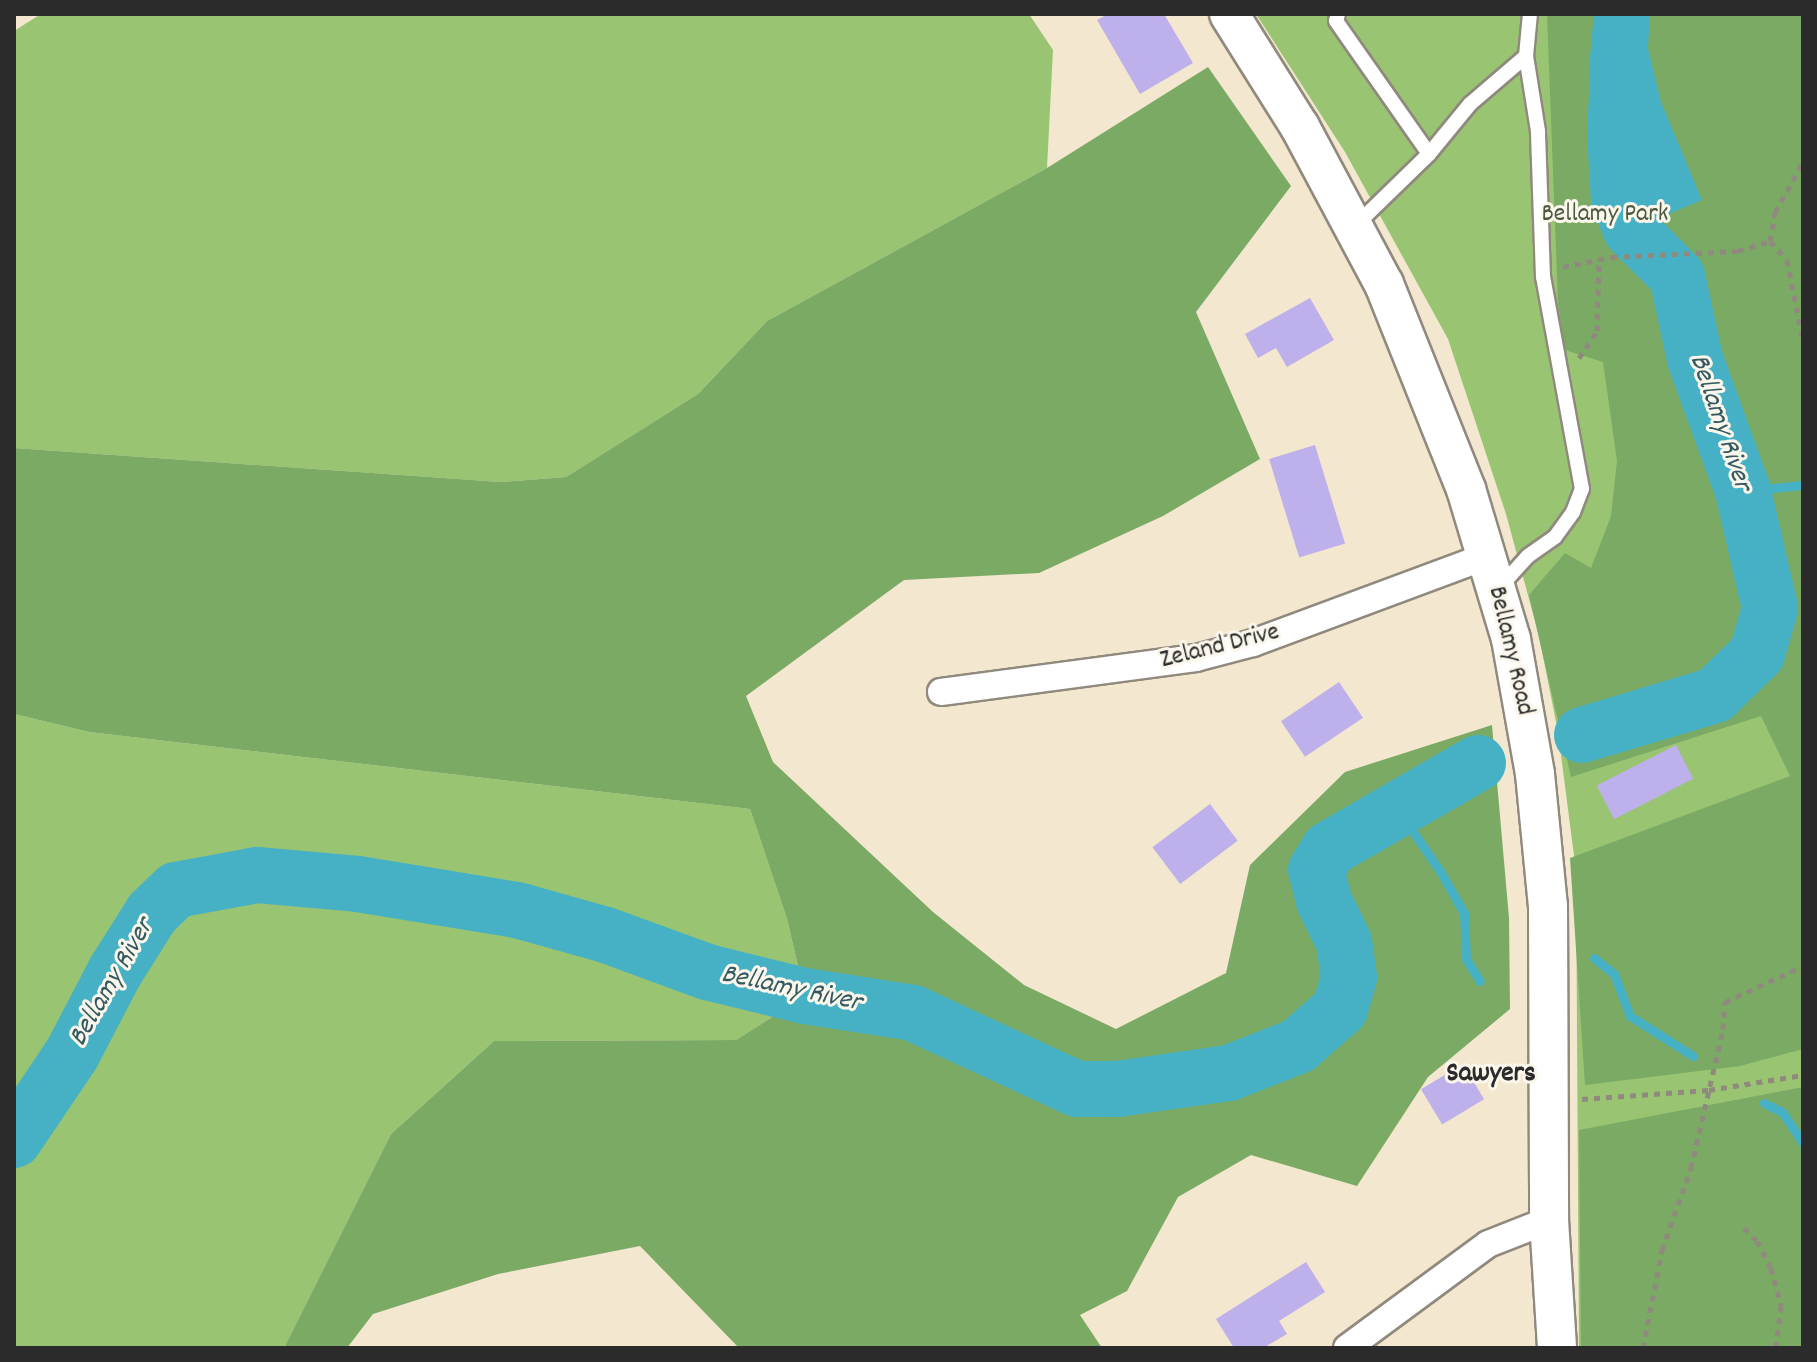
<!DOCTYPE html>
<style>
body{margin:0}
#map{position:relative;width:1817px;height:1362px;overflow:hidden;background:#f4e7cf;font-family:Dekko,sans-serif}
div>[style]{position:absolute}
.green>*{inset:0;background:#99c472}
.forest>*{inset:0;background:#7aaa64}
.water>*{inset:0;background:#46b1c4}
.stream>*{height:9px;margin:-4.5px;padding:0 4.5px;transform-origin:4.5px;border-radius:4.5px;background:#46b1c4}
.river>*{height:56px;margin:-28px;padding:0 28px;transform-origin:28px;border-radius:28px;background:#46b1c4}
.building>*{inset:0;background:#beb0ea;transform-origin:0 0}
.path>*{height:5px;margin-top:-2.5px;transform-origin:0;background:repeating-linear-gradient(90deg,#90897d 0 6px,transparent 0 12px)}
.roads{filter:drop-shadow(2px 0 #90897d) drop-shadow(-2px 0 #90897d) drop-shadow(0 2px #90897d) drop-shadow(0 -2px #90897d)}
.lane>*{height:14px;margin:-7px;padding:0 7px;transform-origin:7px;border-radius:7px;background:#fff}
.street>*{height:26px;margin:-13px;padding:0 13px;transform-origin:13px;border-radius:13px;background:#fff}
.secondary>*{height:38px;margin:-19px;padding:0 19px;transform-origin:19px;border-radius:19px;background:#fff}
span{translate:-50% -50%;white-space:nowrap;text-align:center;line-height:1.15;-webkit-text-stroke:6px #fbf7ec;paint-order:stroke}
.park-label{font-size:26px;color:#4c5940}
.street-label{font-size:26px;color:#2b2b2b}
.water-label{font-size:28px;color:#345a61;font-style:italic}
.neighbourhood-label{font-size:28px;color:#2b2b2b;font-weight:700}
.frame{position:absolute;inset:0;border:16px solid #2b2b2b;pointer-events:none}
</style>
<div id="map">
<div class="green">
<i style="clip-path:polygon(41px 14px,1029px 14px,1053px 50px,1047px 168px,767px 321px,698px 394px,566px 477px,501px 482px,14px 448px,14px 31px)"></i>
<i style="clip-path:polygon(1256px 14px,1803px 14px,1803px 1348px,1579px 1348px,1576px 871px,1558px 732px,1539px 636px,1506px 514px,1448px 339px,1345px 152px)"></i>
<i style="clip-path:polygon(14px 714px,89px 732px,750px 809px,787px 919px,805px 996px,736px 1040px,494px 1041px,391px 1134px,284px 1348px,14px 1348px)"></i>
</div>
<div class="forest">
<i style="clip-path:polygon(1547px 14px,1803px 14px,1803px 1049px,1740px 1066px,1585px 1085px,1570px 858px,1790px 776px,1761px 716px,1571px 777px,1529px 595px,1565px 553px,1591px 568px,1611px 516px,1617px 461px,1603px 362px,1565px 350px,1558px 303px)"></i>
<i style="clip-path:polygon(1208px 67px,1291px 186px,1196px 312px,1260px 459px,1163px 516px,1039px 573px,904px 580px,746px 696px,773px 762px,933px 912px,1024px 985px,1116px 1029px,1226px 973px,1250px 865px,1345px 772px,1492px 725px,1509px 918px,1510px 1009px,1428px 1077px,1357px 1186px,1251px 1155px,1178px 1197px,1127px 1291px,1080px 1315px,1102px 1348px,739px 1348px,640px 1246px,498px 1274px,373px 1314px,347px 1348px,284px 1348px,391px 1134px,494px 1041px,736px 1040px,805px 996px,787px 919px,750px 809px,89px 732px,14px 714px,14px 448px,501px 482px,566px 477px,698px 394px,767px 321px,1047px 168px)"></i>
<i style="clip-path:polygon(1803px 1087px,1803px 1348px,1581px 1348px,1579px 1130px)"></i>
</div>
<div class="water">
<i style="clip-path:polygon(1594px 14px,1648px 14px,1644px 32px,1661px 102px,1702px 200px,1631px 230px,1592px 201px,1595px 131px,1589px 68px)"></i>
</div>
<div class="stream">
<i style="left:1743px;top:491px;width:60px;rotate:-5.7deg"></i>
<i style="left:1398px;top:810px;width:74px;rotate:55.5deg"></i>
<i style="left:1440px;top:871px;width:48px;rotate:60.3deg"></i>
<i style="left:1464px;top:913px;width:46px;rotate:87.5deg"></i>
<i style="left:1466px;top:959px;width:26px;rotate:58deg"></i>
<i style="left:1594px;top:958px;width:26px;rotate:39deg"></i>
<i style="left:1614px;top:974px;width:45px;rotate:69.1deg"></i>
<i style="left:1630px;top:1016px;width:75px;rotate:32.4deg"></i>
<i style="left:1764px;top:1103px;width:20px;rotate:27deg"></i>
<i style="left:1782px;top:1112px;width:37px;rotate:56deg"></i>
</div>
<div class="river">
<i style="left:1582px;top:735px;width:139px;rotate:-16.7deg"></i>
<i style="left:1715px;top:695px;width:59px;rotate:-44.3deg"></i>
<i style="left:1757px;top:654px;width:48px;rotate:-74.2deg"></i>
<i style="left:1770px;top:608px;width:120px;rotate:-103deg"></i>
<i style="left:1743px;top:491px;width:140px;rotate:-110deg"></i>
<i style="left:1695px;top:359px;width:85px;rotate:-102.2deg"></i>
<i style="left:1677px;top:276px;width:65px;rotate:-135deg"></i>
<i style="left:1631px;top:230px;width:31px;rotate:-112deg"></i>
<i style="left:1619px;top:201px;width:70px;rotate:-93.3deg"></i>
<i style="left:1615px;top:131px;width:117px;rotate:-86.6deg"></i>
<i style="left:14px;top:1140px;width:104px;rotate:-56deg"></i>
<i style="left:72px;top:1054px;width:95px;rotate:-62.4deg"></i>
<i style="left:116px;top:970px;width:67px;rotate:-57.7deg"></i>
<i style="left:152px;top:913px;width:33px;rotate:-44deg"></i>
<i style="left:176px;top:890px;width:82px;rotate:-10.5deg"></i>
<i style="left:257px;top:875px;width:101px;rotate:5.1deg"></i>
<i style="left:358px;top:884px;width:161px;rotate:9.3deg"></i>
<i style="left:517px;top:910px;width:92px;rotate:15.7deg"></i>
<i style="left:606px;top:935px;width:108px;rotate:20.1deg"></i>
<i style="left:707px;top:972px;width:101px;rotate:13.8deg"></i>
<i style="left:805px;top:996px;width:109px;rotate:8.9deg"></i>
<i style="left:913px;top:1013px;width:181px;rotate:24.9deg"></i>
<i style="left:1077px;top:1089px;width:40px"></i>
<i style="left:1117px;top:1089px;width:113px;rotate:-8.1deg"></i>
<i style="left:1229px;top:1073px;width:74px;rotate:-21.4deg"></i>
<i style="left:1298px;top:1046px;width:56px;rotate:-41.4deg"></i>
<i style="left:1340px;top:1009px;width:33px;rotate:-74deg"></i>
<i style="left:1349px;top:977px;width:35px;rotate:-98deg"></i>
<i style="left:1344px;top:942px;width:46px;rotate:-116deg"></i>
<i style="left:1324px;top:901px;width:32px;rotate:-104deg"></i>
<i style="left:1316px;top:870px;width:25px;rotate:-58deg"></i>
<i style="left:1329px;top:849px;width:172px;rotate:-30deg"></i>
</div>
<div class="building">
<i style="clip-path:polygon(1108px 14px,1164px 14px,1193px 63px,1140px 94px,1097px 20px)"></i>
<i style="clip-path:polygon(1310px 298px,1334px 340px,1287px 367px,1276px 348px,1258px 358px,1245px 334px)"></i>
<i style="left:1315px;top:445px;width:103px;height:48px;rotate:73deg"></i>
<i style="left:1339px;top:682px;width:43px;height:70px;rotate:56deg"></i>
<i style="left:1676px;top:745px;width:38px;height:89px;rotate:63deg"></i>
<i style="left:1210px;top:804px;width:46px;height:72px;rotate:53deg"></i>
<i style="left:1463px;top:1064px;width:41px;height:49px;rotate:59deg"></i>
<i style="clip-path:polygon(1306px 1262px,1325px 1292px,1279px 1321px,1287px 1334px,1263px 1348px,1234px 1348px,1216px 1319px)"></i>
</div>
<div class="path">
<i style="left:1770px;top:241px;width:29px;rotate:-80deg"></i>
<i style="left:1775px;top:212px;width:57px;rotate:-60.8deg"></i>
<i style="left:1563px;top:267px;width:50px;rotate:-11.5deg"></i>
<i style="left:1612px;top:257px;width:126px;rotate:-2.7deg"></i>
<i style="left:1738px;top:251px;width:34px;rotate:-17deg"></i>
<i style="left:1770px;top:241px;width:25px;rotate:48deg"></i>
<i style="left:1787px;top:260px;width:83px;rotate:78.8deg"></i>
<i style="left:1579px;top:358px;width:32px;rotate:-56deg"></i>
<i style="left:1597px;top:331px;width:71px;rotate:-88.4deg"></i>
<i style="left:1582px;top:1099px;width:127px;rotate:-4.1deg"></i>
<i style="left:1709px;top:1090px;width:95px;rotate:-9.1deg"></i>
<i style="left:1744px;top:1228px;width:18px;rotate:45deg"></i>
<i style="left:1757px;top:1241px;width:30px;rotate:63deg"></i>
<i style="left:1771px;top:1268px;width:39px;rotate:75deg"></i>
<i style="left:1781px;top:1306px;width:42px;rotate:96.8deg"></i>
<i style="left:1643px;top:1348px;width:100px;rotate:-79deg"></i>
<i style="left:1662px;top:1250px;width:87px;rotate:-70.5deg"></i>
<i style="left:1691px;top:1168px;width:143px;rotate:-77deg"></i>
<i style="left:1723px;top:1029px;width:27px;rotate:-86deg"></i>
<i style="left:1725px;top:1002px;width:86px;rotate:-24.8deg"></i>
</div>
<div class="roads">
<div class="lane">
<i style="left:1338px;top:14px;width:7px;rotate:106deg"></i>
<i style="left:1336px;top:21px;width:162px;rotate:55deg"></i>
<i style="left:1356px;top:225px;width:102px;rotate:-44.2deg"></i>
<i style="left:1429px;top:154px;width:65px;rotate:-50.6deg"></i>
<i style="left:1470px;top:104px;width:74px;rotate:-40.6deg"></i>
<i style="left:1499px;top:588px;width:43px;rotate:-47.8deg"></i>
<i style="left:1528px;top:556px;width:33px;rotate:-35deg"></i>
<i style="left:1555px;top:537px;width:31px;rotate:-54deg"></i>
<i style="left:1573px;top:512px;width:25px;rotate:-69deg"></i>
<i style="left:1582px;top:489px;width:216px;rotate:-100.4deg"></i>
<i style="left:1543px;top:277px;width:146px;rotate:-92deg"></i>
<i style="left:1538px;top:131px;width:76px;rotate:-99.1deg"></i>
<i style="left:1526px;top:56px;width:42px;rotate:-84.6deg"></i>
</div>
<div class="street">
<i style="left:941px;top:692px;width:257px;rotate:-7.6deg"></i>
<i style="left:1196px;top:658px;width:59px;rotate:-14.7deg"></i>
<i style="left:1253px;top:643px;width:250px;rotate:-20.4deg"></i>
<i style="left:1347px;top:1348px;width:175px;rotate:-36.4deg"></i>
<i style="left:1488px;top:1244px;width:66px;rotate:-21.5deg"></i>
</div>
<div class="secondary">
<i style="left:1229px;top:14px;width:133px;rotate:57.9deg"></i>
<i style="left:1300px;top:127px;width:178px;rotate:61.9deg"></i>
<i style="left:1384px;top:284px;width:221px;rotate:68.2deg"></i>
<i style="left:1466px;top:489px;width:157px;rotate:73.3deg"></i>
<i style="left:1511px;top:639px;width:137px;rotate:79.9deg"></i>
<i style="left:1535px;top:774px;width:133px;rotate:84.4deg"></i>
<i style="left:1548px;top:906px;width:314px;rotate:89.8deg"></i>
<i style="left:1549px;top:1220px;width:128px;rotate:86.4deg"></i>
</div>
</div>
<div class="park-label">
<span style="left:1605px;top:215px">Bellamy Park</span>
</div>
<div class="street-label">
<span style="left:1220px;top:647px;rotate:-14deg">Zeland Drive</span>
<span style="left:1510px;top:651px;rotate:77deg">Bellamy Road</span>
</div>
<div class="water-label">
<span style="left:1719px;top:423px;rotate:71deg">Bellamy River</span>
<span style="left:113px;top:983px;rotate:-60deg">Bellamy River</span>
<span style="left:791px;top:990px;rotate:12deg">Bellamy River</span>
</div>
<div class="neighbourhood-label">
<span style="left:1491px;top:1075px">Sawyers</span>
</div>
<div class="frame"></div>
</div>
